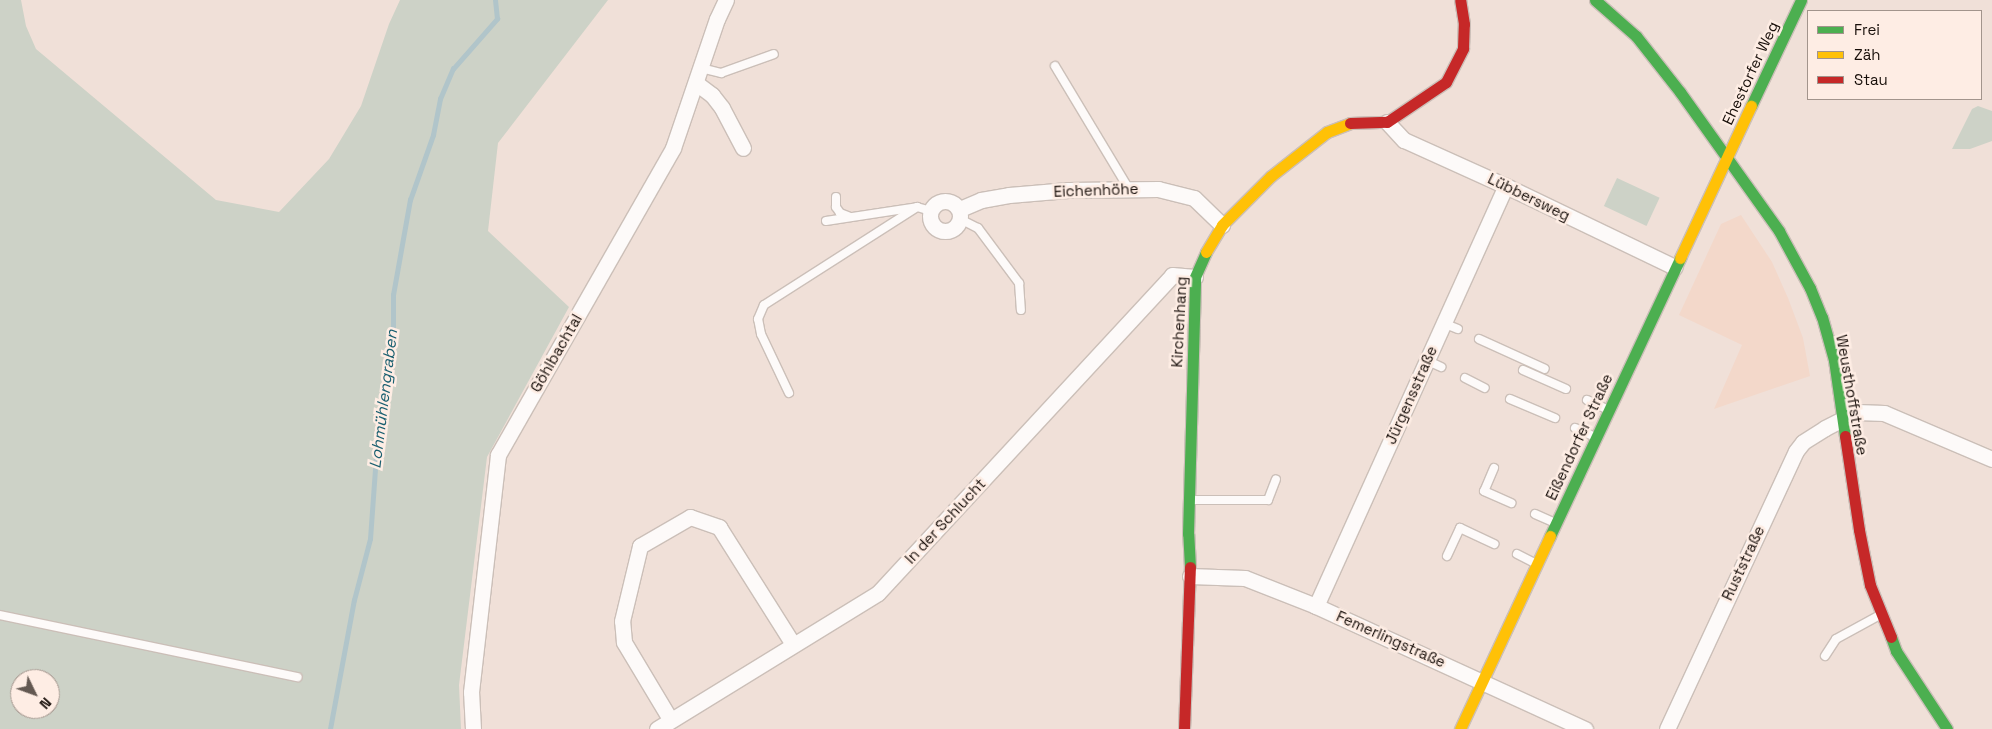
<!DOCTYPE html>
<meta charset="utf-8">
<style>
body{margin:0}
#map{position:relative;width:1992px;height:729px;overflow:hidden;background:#f0e0d8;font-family:"Space Grotesk",sans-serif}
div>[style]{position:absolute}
.built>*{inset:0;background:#f3d8ca}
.green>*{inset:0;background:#cdd2c7;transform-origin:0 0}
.stream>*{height:4.5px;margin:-2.25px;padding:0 2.25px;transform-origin:2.25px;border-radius:2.25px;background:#b1c5ca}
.roads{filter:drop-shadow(1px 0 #cbbfb8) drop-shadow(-1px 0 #cbbfb8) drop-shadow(0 1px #cbbfb8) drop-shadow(0 -1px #cbbfb8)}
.lane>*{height:8px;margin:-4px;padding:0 4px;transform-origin:4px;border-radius:4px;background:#fdfaf9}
.street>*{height:15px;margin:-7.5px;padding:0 7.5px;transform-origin:7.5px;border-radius:7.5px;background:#fdfaf9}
.street>.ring{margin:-7.5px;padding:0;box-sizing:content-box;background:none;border:15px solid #fdfaf9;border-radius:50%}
.fast>*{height:11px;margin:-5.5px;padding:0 5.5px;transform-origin:5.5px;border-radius:5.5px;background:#4caf50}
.slow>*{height:11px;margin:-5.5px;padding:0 5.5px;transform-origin:5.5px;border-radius:5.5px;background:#ffc107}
.jam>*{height:11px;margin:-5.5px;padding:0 5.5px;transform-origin:5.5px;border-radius:5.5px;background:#c62828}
span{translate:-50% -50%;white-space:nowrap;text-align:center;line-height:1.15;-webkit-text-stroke:5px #feede4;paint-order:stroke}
.street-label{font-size:15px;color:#170e09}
.water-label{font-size:16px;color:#195f70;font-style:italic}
.legend{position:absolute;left:1807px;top:10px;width:175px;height:90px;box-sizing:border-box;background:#feede4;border:1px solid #a2948c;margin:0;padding:6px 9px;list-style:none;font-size:15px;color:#170e09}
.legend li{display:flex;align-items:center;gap:10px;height:25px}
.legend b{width:25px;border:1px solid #a2948c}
.north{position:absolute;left:10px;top:669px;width:50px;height:50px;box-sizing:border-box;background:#feede4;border:1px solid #a2948c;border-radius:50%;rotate:132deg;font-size:14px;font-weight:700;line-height:20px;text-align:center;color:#170e09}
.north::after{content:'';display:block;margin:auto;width:18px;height:22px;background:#635851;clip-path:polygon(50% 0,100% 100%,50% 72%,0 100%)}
</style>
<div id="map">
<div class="built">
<i style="clip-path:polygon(1741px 215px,1772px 262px,1788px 298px,1803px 338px,1810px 376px,1714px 409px,1742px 345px,1679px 315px,1721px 224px)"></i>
</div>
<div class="green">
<i style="clip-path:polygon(evenodd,0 0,21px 0,26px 26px,36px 49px,216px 200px,279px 212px,329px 159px,361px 106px,389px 24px,400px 0,608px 0,498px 143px,488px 231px,569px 307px,487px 457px,459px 685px,461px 729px,0 729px,0 0,20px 679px,50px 679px,50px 709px,20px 709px,20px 679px)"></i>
<i style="clip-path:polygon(1978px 106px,1992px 111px,1992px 141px,1970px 149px,1952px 149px,1972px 109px)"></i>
<i style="left:1617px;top:178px;width:47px;height:31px;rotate:25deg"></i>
</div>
<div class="stream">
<i style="left:330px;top:729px;width:131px;rotate:-79.5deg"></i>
<i style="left:354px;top:600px;width:63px;rotate:-75.3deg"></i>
<i style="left:370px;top:539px;width:127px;rotate:-85.9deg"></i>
<i style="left:379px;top:412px;width:71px;rotate:-78.7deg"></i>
<i style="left:393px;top:342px;width:47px;rotate:-90deg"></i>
<i style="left:393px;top:295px;width:97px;rotate:-79.9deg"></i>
<i style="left:410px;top:200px;width:69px;rotate:-70.5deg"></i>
<i style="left:433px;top:135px;width:37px;rotate:-79deg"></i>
<i style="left:440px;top:99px;width:33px;rotate:-67deg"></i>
<i style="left:453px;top:69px;width:67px;rotate:-48.7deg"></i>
<i style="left:497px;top:19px;width:19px;rotate:-96deg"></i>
</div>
<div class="roads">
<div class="lane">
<i style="left:1055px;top:66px;width:144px;rotate:59deg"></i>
<i style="left:701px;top:68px;width:21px;rotate:14deg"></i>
<i style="left:721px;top:73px;width:56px;rotate:-19.7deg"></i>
<i style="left:836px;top:197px;width:10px;rotate:90deg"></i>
<i style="left:836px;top:207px;width:7px;rotate:56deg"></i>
<i style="left:840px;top:213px;width:9px;rotate:21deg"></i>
<i style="left:960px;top:219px;width:20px;rotate:27deg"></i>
<i style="left:978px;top:228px;width:69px;rotate:53.3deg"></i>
<i style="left:1019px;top:283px;width:27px;rotate:86deg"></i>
<i style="left:826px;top:221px;width:92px;rotate:-8.7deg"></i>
<i style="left:917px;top:207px;width:15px;rotate:16deg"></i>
<i style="left:1443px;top:323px;width:16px;rotate:22deg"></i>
<i style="left:1479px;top:339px;width:72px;rotate:24.4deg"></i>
<i style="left:1426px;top:360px;width:17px;rotate:25deg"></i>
<i style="left:1523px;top:370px;width:47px;rotate:23.8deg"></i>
<i style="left:1465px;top:378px;width:22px;rotate:27deg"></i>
<i style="left:789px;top:393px;width:65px;rotate:-115.4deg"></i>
<i style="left:761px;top:334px;width:15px;rotate:-101deg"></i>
<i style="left:758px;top:319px;width:15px;rotate:-67deg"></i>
<i style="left:764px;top:305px;width:182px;rotate:-32.6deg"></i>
<i style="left:1510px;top:399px;width:49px;rotate:22.9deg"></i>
<i style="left:1587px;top:400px;width:23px;rotate:25deg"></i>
<i style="left:1575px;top:428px;width:22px;rotate:24deg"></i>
<i style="left:1494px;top:468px;width:25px;rotate:113deg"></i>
<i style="left:1484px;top:491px;width:30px;rotate:24deg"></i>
<i style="left:1189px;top:500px;width:79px"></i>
<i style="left:1268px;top:500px;width:22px;rotate:-69deg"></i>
<i style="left:1535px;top:514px;width:22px;rotate:24deg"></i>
<i style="left:1517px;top:554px;width:22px;rotate:27deg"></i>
<i style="left:1447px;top:556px;width:31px;rotate:-65deg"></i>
<i style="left:1460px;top:528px;width:38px;rotate:25deg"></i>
<i style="left:0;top:615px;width:304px;rotate:11.8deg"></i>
<i style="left:1825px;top:656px;width:20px;rotate:-57deg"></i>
<i style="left:1836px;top:639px;width:50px;rotate:-28.6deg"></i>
</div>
<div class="street">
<i style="left:696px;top:83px;width:20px;rotate:37deg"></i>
<i style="left:712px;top:95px;width:16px;rotate:52deg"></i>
<i style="left:722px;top:108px;width:45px;rotate:62.3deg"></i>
<i style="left:1387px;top:122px;width:25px;rotate:47deg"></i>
<i style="left:1404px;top:140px;width:112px;rotate:24.3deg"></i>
<i style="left:1506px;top:186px;width:187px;rotate:25.7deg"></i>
<i class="ring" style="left:930px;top:201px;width:15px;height:15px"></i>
<i style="left:960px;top:209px;width:23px;rotate:-23deg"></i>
<i style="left:981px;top:200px;width:28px;rotate:-10deg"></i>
<i style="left:1009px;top:195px;width:59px;rotate:-4.8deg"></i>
<i style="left:1068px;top:190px;width:90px;rotate:-0.6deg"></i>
<i style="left:1158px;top:189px;width:37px;rotate:14deg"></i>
<i style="left:1194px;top:198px;width:39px;rotate:44deg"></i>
<i style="left:1190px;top:576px;width:55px;rotate:2.1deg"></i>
<i style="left:1245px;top:578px;width:76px;rotate:21.5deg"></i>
<i style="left:1316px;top:606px;width:296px;rotate:24.6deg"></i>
<i style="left:1316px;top:606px;width:461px;rotate:-65.7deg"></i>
<i style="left:670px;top:719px;width:90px;rotate:-120.9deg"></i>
<i style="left:624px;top:642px;width:21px;rotate:-95deg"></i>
<i style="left:622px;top:621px;width:77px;rotate:-76.5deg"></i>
<i style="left:640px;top:546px;width:58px;rotate:-30.1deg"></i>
<i style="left:690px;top:517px;width:31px;rotate:19deg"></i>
<i style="left:719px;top:527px;width:138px;rotate:57.7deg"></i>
<i style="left:473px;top:729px;width:37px;rotate:-93deg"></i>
<i style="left:471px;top:692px;width:239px;rotate:-83.5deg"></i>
<i style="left:498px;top:455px;width:353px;rotate:-60.3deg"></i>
<i style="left:673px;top:148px;width:136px;rotate:-71.2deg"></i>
<i style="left:717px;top:19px;width:21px;rotate:-65deg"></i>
<i style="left:657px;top:729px;width:259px;rotate:-31.6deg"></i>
<i style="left:878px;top:593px;width:433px;rotate:-47.2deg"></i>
<i style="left:1172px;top:275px;width:23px;rotate:5deg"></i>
<i style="left:1667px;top:729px;width:306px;rotate:-65.1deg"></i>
<i style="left:1796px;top:451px;width:11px;rotate:-52deg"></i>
<i style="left:1803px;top:442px;width:26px;rotate:-32deg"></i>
<i style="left:1825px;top:428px;width:36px;rotate:-27deg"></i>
<i style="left:1857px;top:412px;width:27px;rotate:2deg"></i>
<i style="left:1884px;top:413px;width:117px;rotate:23.1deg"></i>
</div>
<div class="fast">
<i style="left:1595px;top:0;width:55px;rotate:41.3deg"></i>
<i style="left:1636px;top:36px;width:71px;rotate:51.8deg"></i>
<i style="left:1680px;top:92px;width:171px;rotate:54.5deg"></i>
<i style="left:1779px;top:231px;width:65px;rotate:61.5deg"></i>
<i style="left:1810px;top:288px;width:31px;rotate:68deg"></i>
<i style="left:1822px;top:317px;width:45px;rotate:74.4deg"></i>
<i style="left:1834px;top:360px;width:77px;rotate:81.8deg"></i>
<i style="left:1751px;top:106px;width:117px;rotate:-64.7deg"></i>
<i style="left:1550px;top:536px;width:307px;rotate:-64.9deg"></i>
<i style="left:1190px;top:567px;width:33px;rotate:-93deg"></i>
<i style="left:1188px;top:534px;width:257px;rotate:-88.4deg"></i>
<i style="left:1195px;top:277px;width:27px;rotate:-66deg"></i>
<i style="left:1891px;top:637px;width:15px;rotate:70deg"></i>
<i style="left:1896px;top:651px;width:93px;rotate:56.8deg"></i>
</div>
<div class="slow">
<i style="left:1206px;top:252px;width:31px;rotate:-59deg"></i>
<i style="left:1222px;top:225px;width:69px;rotate:-45deg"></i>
<i style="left:1271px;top:176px;width:71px;rotate:-38.2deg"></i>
<i style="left:1327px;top:132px;width:25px;rotate:-21deg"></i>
<i style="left:1680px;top:258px;width:168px;rotate:-65deg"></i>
<i style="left:1460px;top:729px;width:213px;rotate:-65deg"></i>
</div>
<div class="jam">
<i style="left:1350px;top:123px;width:37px;rotate:-2deg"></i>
<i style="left:1387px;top:122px;width:71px;rotate:-34.1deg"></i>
<i style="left:1446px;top:82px;width:38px;rotate:-63deg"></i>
<i style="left:1463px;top:48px;width:24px;rotate:-88deg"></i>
<i style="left:1464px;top:24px;width:24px;rotate:-99deg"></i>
<i style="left:1845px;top:436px;width:95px;rotate:81.5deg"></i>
<i style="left:1859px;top:530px;width:56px;rotate:78.7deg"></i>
<i style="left:1870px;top:585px;width:56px;rotate:68deg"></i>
<i style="left:1184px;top:729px;width:162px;rotate:-87.9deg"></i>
</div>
</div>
<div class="street-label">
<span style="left:1750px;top:73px;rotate:-65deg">Ehestorfer Weg</span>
<span style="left:1096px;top:190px;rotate:-2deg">Eichenhöhe</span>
<span style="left:1529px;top:197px;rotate:26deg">Lübbersweg</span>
<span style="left:1179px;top:322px;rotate:-87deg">Kirchenhang</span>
<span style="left:556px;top:353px;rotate:-60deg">Göhlbachtal</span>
<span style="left:1411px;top:395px;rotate:-66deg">Jürgensstraße</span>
<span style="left:1852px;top:395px;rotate:80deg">Weusthoffstraße</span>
<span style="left:1579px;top:437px;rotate:-65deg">Eißendorfer Straße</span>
<span style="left:945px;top:521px;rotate:-47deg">In der Schlucht</span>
<span style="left:1743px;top:563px;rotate:-65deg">Ruststraße</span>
<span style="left:1391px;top:639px;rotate:24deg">Femerlingstraße</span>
</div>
<div class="water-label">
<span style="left:384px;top:399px;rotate:-83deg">Lohmühlengraben</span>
</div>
<ul class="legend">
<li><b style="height:6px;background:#4caf50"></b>Frei</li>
<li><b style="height:6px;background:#ffc107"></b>Zäh</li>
<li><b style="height:6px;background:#c62828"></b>Stau</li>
</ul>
<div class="north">N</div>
</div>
